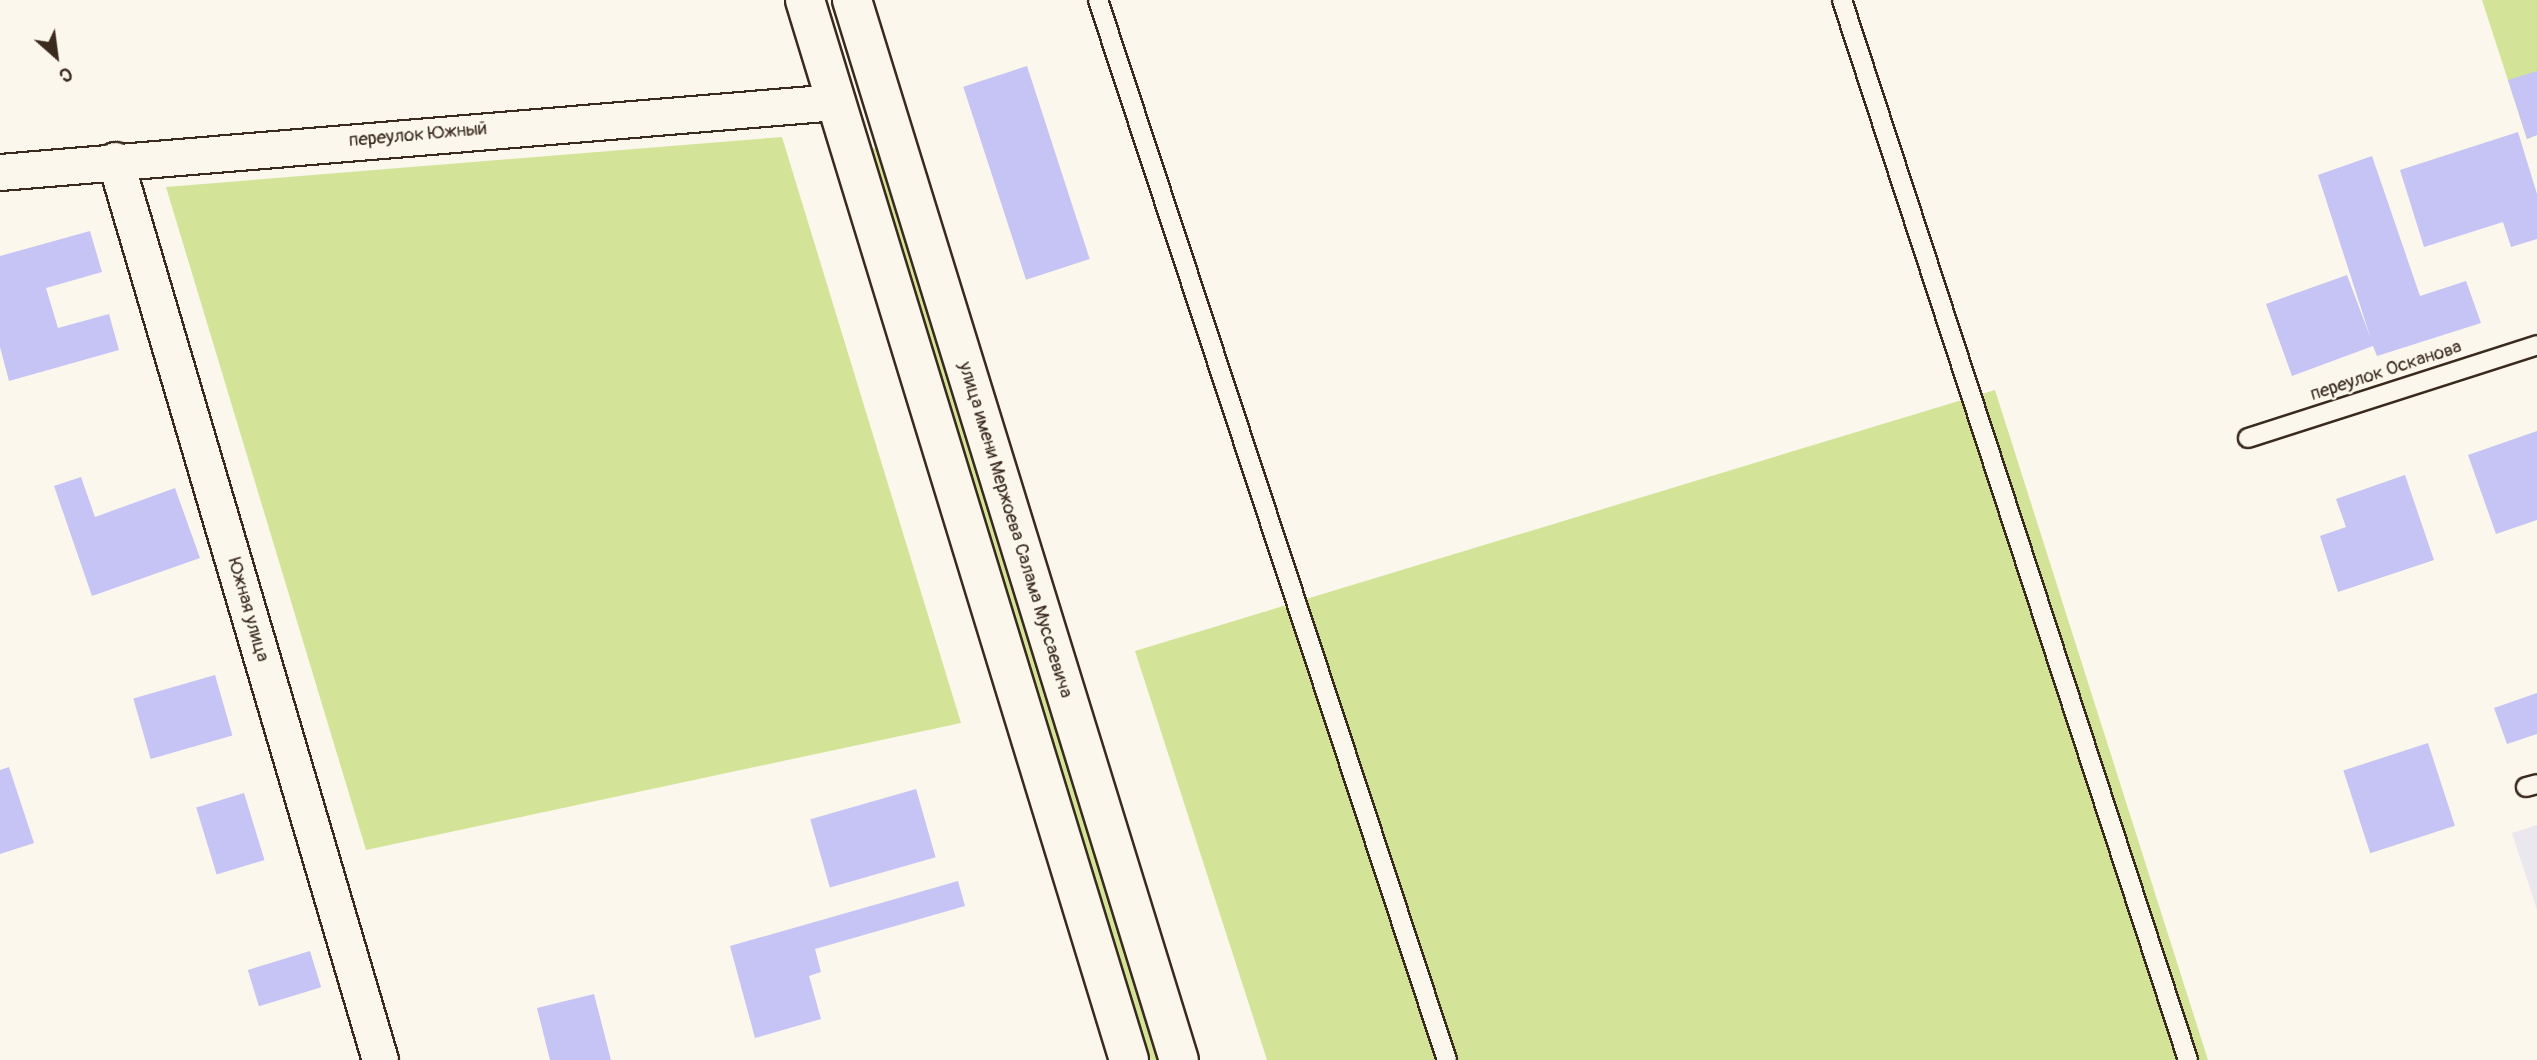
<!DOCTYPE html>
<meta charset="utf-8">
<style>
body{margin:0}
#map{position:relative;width:2537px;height:1060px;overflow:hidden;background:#fbf7ec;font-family:Pangolin,sans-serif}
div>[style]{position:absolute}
.built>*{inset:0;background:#ebe7ef}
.green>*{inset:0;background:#d3e498}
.building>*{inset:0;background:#c6c3f5;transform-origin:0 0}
.roads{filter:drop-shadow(2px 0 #3b2a1e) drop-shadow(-2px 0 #3b2a1e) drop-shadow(0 2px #3b2a1e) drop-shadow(0 -2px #3b2a1e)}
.lane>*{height:18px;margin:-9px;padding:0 9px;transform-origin:9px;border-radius:9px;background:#fbf7ec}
.street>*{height:35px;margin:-17.5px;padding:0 17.5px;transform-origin:17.5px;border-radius:17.5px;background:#fbf7ec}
.secondary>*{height:38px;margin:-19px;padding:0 19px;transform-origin:19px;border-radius:19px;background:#fbf7ec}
span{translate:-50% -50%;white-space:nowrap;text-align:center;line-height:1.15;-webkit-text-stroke:5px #fbf7ec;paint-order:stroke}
.street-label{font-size:19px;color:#3b2a1e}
.north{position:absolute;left:21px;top:21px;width:70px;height:70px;-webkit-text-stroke:5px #fbf7ec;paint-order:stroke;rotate:152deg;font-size:19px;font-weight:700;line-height:28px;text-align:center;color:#3b2a1e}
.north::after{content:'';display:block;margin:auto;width:24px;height:32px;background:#3b2a1e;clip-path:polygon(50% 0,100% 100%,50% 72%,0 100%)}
</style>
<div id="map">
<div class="built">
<i style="clip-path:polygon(2537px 825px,2537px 910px,2512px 833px)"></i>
</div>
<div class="green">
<i style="clip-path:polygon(2482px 0,2537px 0,2537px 135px,2527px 139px)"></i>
<i style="clip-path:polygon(782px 137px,961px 723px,366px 850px,166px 187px)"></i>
<i style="clip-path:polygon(879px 147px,1162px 1060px,1147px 1060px,867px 150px)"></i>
<i style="clip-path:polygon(1995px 390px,2208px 1060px,1267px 1060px,1135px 651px)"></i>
</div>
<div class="building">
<i style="left:1027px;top:66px;width:203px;height:67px;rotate:72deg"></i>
<i style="clip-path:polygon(2537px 71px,2537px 135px,2527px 139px,2508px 80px)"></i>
<i style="clip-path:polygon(2518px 132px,2537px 194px,2537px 239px,2511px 247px,2503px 222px,2424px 247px,2400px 170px)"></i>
<i style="clip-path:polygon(2372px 156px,2420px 296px,2466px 281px,2481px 323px,2377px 356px,2373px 346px,2292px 376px,2266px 304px,2347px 275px,2371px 339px,2318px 175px)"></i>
<i style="clip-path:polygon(90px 231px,102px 272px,46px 288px,58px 328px,109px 314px,119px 350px,9px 381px,0 347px,0 256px)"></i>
<i style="clip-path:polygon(2537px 431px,2537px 520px,2496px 534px,2468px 455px)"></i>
<i style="clip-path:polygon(2405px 475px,2434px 560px,2338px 592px,2320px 536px,2346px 527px,2336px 499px)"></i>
<i style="clip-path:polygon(81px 477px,95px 517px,175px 488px,200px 558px,92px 596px,54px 486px)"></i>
<i style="left:215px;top:675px;width:63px;height:85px;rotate:74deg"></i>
<i style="clip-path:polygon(2537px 693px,2537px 734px,2507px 744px,2494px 708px)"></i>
<i style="left:2428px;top:743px;width:87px;height:89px;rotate:72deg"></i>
<i style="clip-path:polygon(9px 767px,34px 843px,0 854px,0 770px)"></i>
<i style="left:916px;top:789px;width:71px;height:110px;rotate:74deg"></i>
<i style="left:244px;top:793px;width:70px;height:50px;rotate:73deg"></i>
<i style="clip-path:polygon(958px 881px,965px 906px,815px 949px,821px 972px,809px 976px,821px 1019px,755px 1038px,730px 946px)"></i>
<i style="left:310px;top:951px;width:38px;height:65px;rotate:73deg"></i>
<i style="clip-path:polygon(594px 994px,611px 1060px,550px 1060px,537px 1008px)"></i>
</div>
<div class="roads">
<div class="lane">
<i style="left:1098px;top:0;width:1116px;rotate:71.78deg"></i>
<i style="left:1842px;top:0;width:1115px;rotate:71.92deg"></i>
<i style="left:2248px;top:438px;width:304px;rotate:-17.8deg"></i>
<i style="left:2526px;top:787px;width:11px;rotate:-15deg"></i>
</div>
<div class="street">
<i style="left:115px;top:160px;width:938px;rotate:73.59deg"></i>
<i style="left:0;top:172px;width:839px;rotate:-4.79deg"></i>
</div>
<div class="secondary">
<i style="left:805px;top:0;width:1108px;rotate:73deg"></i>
<i style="left:852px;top:0;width:1109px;rotate:72.86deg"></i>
</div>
</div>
<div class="street-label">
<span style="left:418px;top:135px;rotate:-5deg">переулок Южный</span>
<span style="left:2386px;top:371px;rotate:-18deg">переулок Осканова</span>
<span style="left:1015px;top:530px;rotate:73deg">улица имени Мержоева Салама Муссаевича</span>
<span style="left:248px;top:610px;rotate:74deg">Южная улица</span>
</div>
<div class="north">С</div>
</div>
